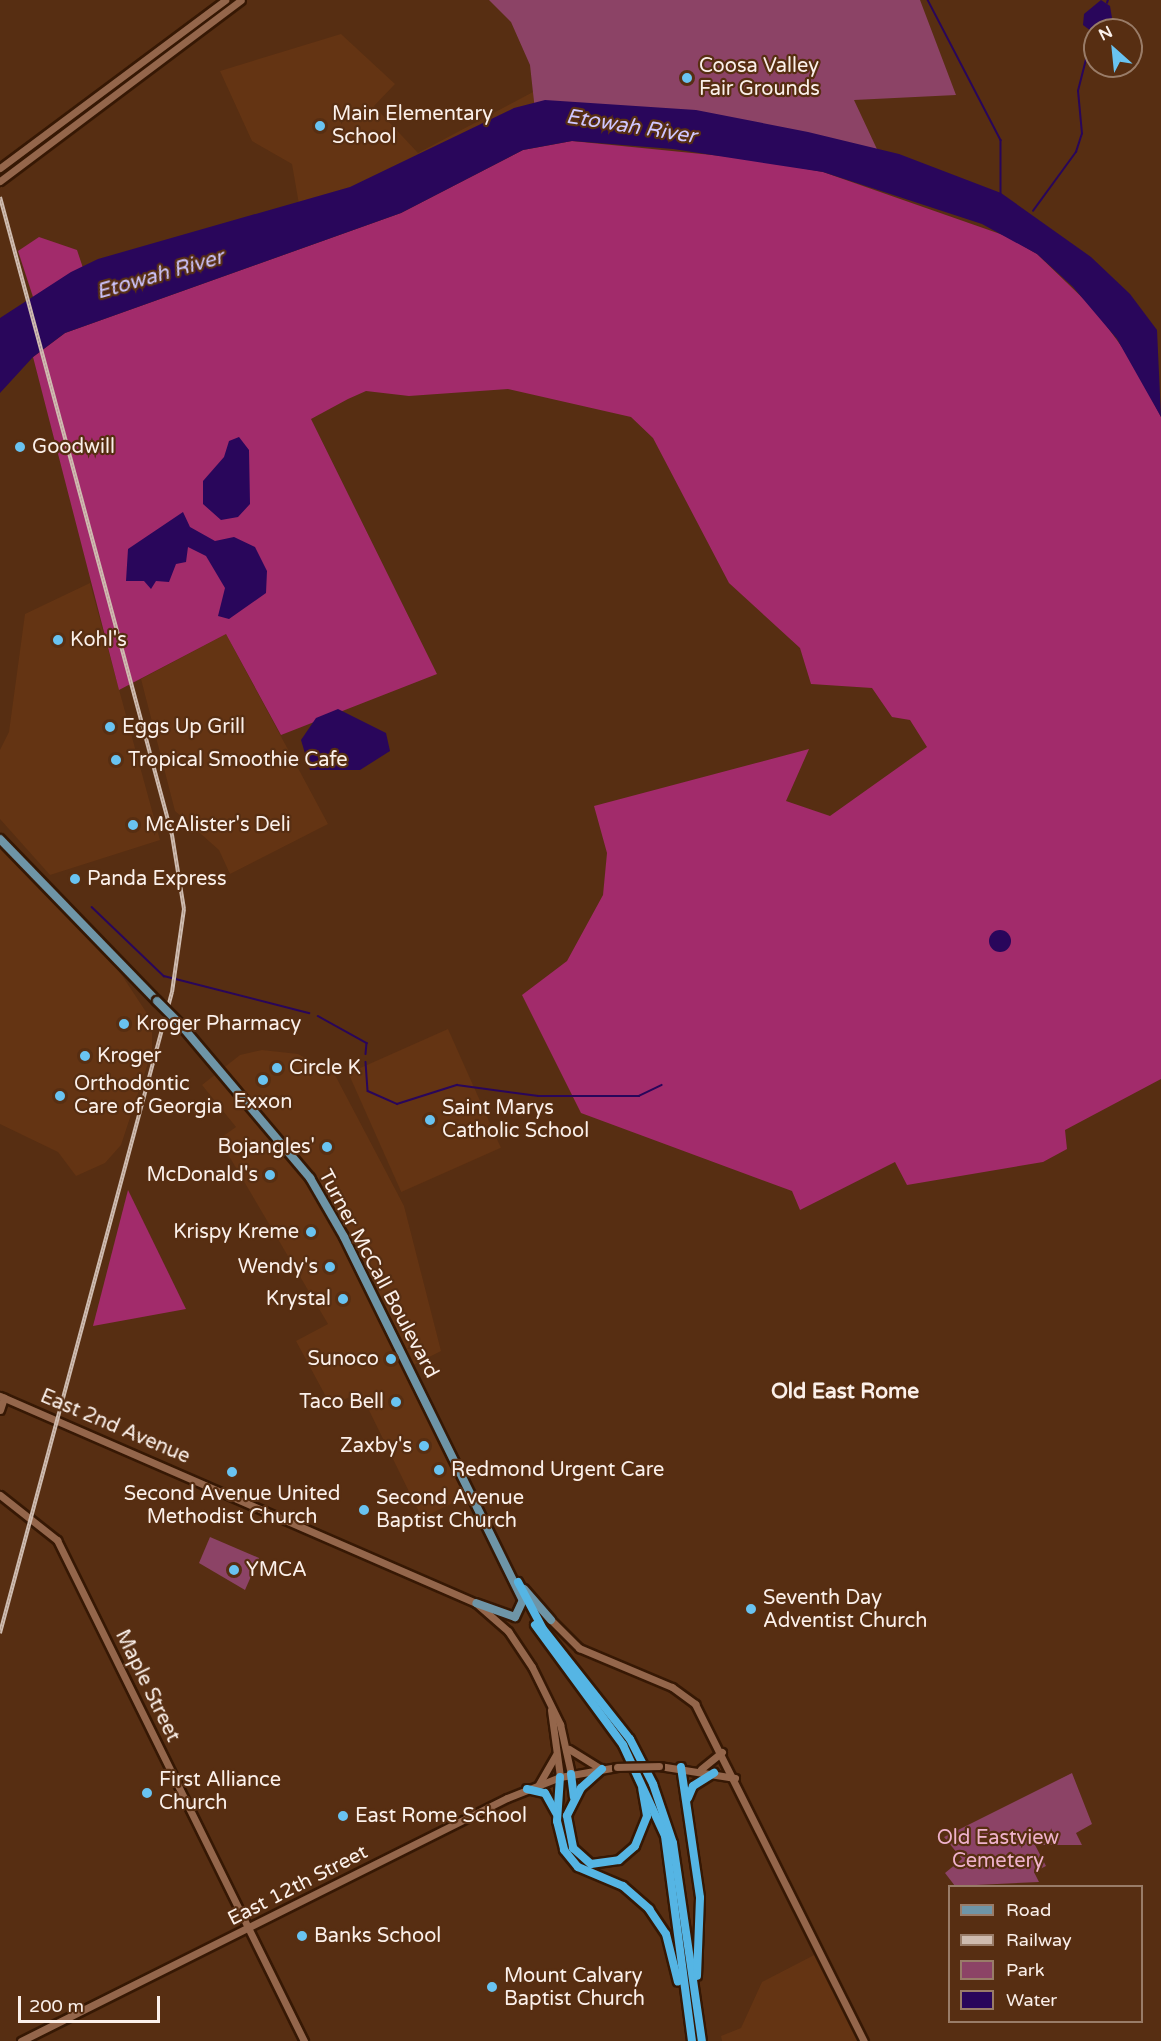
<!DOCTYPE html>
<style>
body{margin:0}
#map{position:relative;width:1161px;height:2041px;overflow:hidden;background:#572e12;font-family:"Varela Round",sans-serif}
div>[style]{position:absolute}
.built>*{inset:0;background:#643413;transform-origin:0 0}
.green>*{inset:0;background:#8c4366}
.forest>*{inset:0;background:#a22b6b}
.water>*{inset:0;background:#29065b}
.round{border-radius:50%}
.stream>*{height:1.5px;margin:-0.75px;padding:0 0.75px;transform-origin:0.75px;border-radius:0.75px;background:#29065b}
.roads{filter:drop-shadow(2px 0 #361804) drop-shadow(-2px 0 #361804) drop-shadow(0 2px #361804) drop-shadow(0 -2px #361804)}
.secondary>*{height:7px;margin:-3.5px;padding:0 3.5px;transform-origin:3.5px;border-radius:3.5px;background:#94664b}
.primary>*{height:8px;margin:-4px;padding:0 4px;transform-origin:4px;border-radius:4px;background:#6e95a7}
.motorway>*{height:8px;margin:-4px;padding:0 4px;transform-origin:4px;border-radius:4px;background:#55b5e4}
.rail>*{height:4px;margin-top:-2px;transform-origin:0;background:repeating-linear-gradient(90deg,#572e12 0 4.5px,#cebbaf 0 9px);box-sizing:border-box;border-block:2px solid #cebbaf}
.bridges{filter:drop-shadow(2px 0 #361804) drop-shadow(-2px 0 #361804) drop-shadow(0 2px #361804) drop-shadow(0 -2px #361804)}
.secondary-bridge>*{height:7px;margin:-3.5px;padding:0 3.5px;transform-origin:3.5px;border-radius:3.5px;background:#94664b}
.primary-bridge>*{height:8px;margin:-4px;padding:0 4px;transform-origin:4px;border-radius:4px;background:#6e95a7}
.dots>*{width:16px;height:16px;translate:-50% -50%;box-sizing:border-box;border:3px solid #572e12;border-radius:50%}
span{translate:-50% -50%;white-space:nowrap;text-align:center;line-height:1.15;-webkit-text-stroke:4.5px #572e12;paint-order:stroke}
.poi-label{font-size:20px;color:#fbf0ea}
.left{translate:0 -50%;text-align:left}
.right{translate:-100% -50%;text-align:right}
.street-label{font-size:20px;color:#fbf0ea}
.park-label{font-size:20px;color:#efb2cc}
.water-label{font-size:21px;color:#cfc6fe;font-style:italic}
.neighbourhood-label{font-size:21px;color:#fbf0ea;font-weight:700}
.legend{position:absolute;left:948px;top:1885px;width:195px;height:138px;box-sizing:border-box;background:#572e12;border:2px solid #997c68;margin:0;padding:8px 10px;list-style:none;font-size:18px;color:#fbf0ea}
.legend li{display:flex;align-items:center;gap:12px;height:30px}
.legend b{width:30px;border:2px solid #997c68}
.north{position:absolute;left:1083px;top:18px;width:60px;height:60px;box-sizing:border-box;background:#572e12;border:2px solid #997c68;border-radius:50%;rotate:333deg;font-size:16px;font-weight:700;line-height:24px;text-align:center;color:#fbf0ea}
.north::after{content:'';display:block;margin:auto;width:21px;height:27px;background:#69c3f1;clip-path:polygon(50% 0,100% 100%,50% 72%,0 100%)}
.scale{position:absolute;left:18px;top:1996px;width:142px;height:27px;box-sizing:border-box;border:3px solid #fbf0ea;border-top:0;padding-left:8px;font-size:18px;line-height:21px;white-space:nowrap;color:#fbf0ea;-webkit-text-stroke:4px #572e12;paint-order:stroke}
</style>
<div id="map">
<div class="built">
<i style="clip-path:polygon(341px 34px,395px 84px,374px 106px,418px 153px,533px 92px,535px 111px,304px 233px,292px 164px,252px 141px,220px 71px)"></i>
<i style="clip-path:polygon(90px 583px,160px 840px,50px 875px,0 819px,0 750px,9px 732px,25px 614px)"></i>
<i style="clip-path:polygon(226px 634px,328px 824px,230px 874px,219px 850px,175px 811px,141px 679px)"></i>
<i style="clip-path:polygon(0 848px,104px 948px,152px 1021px,152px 1051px,121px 1145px,105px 1163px,76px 1176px,58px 1152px,0 1124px)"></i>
<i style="left:448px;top:1029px;width:130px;height:109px;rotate:66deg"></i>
<i style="clip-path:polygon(262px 1050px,298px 1054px,335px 1075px,404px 1206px,441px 1351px,409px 1367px,473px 1493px,422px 1518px,360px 1392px,331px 1406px,296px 1341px,328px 1324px,219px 1139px,236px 1127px,202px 1085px,240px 1055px)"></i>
<i style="clip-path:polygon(820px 1952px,864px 2041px,722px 2041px,721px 2036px,741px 2028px,762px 1982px)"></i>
</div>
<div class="green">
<i style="clip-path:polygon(489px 0,920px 0,956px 95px,854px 100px,883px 162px,535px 111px,530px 65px,511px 22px)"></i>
<i style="clip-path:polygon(210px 1537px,259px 1558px,245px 1590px,199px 1563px)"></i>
<i style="clip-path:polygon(1072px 1773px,1092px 1824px,1076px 1833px,1082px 1845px,1035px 1845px,1046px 1866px,1034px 1872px,1039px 1882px,955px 1886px,945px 1873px,962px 1859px,944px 1837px)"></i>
</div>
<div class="forest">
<i style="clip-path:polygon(572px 141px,752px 159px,823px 172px,1006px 236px,1037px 254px,1095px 310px,1135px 365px,1161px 417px,1161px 1079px,1065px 1130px,1067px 1149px,1043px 1162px,907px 1185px,895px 1162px,800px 1210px,792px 1191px,581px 1113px,522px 995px,567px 961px,603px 895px,607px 853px,594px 806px,809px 749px,786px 801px,830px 816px,927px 747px,910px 720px,892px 717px,872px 688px,811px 684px,800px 648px,729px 583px,653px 438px,631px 417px,508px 389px,409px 396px,366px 391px,348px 399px,311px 419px,437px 674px,281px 735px,226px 634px,119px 690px,33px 357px,65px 333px,401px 213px,523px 150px)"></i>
<i style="clip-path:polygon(39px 237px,77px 250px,83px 268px,34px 300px,18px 251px)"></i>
<i style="clip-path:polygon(128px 1190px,186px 1309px,93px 1326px)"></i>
</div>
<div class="water">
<i style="clip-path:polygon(1101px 0,1110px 6px,1114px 30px,1095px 34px,1083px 25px,1084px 14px)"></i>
<i style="clip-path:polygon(545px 100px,696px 110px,808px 132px,899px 154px,1001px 193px,1091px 257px,1130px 294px,1157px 330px,1161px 417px,1117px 339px,1073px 287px,1037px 254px,982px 224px,823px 172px,673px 149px,572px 141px,523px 150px,401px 213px,65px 333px,33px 357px,0 393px,0 318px,71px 272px,98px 259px,350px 187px,514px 108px)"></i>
<i style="clip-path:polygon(239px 437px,249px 450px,250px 504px,238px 517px,221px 520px,203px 504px,203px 481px,224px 457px,229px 441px)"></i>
<i style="clip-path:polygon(183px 512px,190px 527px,215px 541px,234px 537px,255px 547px,267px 571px,266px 593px,229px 619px,218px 616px,225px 588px,206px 556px,188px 547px,186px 562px,176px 564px,169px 582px,156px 581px,151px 589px,144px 581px,126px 581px,128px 549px)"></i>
<i style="clip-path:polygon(338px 709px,386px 733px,390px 751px,360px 770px,310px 770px,301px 740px,316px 718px)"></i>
<i class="round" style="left:989px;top:930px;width:22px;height:22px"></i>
</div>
<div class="stream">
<i style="left:928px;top:0;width:158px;rotate:62.5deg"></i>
<i style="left:1001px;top:140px;width:53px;rotate:90deg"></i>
<i style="left:1107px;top:3px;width:3px;rotate:-72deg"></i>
<i style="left:1033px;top:211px;width:73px;rotate:-53.9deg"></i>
<i style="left:1076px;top:152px;width:19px;rotate:-72deg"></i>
<i style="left:1082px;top:134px;width:43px;rotate:-95.3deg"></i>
<i style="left:1078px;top:91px;width:49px;rotate:-75.7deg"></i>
<i style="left:1090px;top:44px;width:5px;rotate:-11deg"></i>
<i style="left:92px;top:907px;width:100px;rotate:43.8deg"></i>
<i style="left:164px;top:976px;width:150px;rotate:14.3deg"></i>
<i style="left:318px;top:1016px;width:56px;rotate:28.9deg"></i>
<i style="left:367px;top:1043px;width:11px;rotate:95deg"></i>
<i style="left:366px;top:1062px;width:29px;rotate:86deg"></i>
<i style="left:368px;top:1091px;width:32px;rotate:24deg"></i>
<i style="left:397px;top:1104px;width:63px;rotate:-17.6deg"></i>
<i style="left:457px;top:1085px;width:82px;rotate:7.7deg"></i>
<i style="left:538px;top:1096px;width:101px"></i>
<i style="left:639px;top:1096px;width:25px;rotate:-26deg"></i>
</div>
<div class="roads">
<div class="secondary">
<i style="left:0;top:168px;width:281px;rotate:-36.7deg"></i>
<i style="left:0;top:181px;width:301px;rotate:-36.9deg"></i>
<i style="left:0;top:1396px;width:519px;rotate:23.5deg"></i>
<i style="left:476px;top:1603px;width:43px;rotate:41.2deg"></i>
<i style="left:508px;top:1631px;width:43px;rotate:56.3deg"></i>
<i style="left:532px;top:1667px;width:64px;rotate:63.8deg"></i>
<i style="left:560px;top:1724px;width:51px;rotate:77.6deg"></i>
<i style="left:0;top:1410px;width:13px;rotate:-72deg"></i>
<i style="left:0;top:1495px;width:73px;rotate:38.3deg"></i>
<i style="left:57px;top:1540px;width:559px;rotate:63.76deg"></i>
<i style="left:551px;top:1620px;width:40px;rotate:45deg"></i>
<i style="left:579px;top:1648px;width:101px;rotate:22.8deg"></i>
<i style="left:672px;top:1687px;width:29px;rotate:36deg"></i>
<i style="left:695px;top:1704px;width:377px;rotate:63.4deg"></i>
<i style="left:551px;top:1710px;width:68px;rotate:82.3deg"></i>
<i style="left:569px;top:1749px;width:36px;rotate:32deg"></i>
<i style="left:659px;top:1766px;width:77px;rotate:9deg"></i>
<i style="left:701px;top:1769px;width:27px;rotate:-39deg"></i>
<i style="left:539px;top:1784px;width:34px;rotate:-60deg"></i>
<i style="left:21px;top:2041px;width:543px;rotate:-26.57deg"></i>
<i style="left:507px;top:1798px;width:57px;rotate:-21.6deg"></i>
<i style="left:560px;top:1777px;width:58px;rotate:-10deg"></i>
</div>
<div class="primary">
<i style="left:0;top:839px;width:226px;rotate:45.9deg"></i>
<i style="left:180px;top:1024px;width:202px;rotate:49.8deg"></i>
<i style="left:310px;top:1178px;width:68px;rotate:60deg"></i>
<i style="left:344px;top:1237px;width:405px;rotate:63.8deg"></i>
<i style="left:523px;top:1600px;width:19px;rotate:115deg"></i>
<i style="left:515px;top:1617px;width:41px;rotate:-160.3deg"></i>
<i style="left:524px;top:1589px;width:41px;rotate:48.9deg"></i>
</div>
<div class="motorway">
<i style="left:518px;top:1582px;width:53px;rotate:62deg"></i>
<i style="left:543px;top:1629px;width:140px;rotate:51.7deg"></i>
<i style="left:630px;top:1739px;width:51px;rotate:62.9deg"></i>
<i style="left:653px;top:1784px;width:62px;rotate:71.3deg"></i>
<i style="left:673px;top:1843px;width:200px;rotate:81.7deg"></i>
<i style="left:535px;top:1625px;width:149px;rotate:53.7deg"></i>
<i style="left:623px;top:1745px;width:100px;rotate:65.2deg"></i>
<i style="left:665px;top:1836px;width:207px;rotate:82.5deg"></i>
<i style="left:681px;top:1767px;width:132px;rotate:81.7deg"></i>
<i style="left:700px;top:1898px;width:78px;rotate:92.2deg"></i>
<i style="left:602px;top:1769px;width:28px;rotate:138deg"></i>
<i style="left:581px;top:1788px;width:31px;rotate:117deg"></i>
<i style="left:567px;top:1816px;width:33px;rotate:79deg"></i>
<i style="left:573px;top:1848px;width:24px;rotate:42deg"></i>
<i style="left:591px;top:1864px;width:28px;rotate:-8deg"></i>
<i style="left:619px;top:1860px;width:21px;rotate:-41deg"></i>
<i style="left:635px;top:1846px;width:32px;rotate:-68deg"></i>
<i style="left:647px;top:1816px;width:27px;rotate:-100deg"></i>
<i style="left:571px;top:1774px;width:23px;rotate:83deg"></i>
<i style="left:560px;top:1777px;width:44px;rotate:93.9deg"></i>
<i style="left:557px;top:1821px;width:30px;rotate:76deg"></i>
<i style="left:564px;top:1850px;width:22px;rotate:51deg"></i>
<i style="left:578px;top:1867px;width:49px;rotate:22.9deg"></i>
<i style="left:623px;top:1886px;width:35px;rotate:41deg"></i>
<i style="left:649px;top:1909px;width:30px;rotate:56deg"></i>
<i style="left:666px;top:1934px;width:49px;rotate:76deg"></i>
<i style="left:527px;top:1789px;width:18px;rotate:13deg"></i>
<i style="left:545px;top:1793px;width:23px;rotate:61deg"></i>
<i style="left:688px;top:1798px;width:13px;rotate:-67deg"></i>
<i style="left:693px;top:1786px;width:25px;rotate:-32deg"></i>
</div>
</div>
<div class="rail">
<i style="left:0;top:197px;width:661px;rotate:74.91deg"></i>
<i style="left:172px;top:835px;width:75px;rotate:80.8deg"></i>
<i style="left:184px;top:909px;width:84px;rotate:98.2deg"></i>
<i style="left:172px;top:992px;width:664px;rotate:105.02deg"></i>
</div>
<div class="bridges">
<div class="secondary-bridge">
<i style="left:617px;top:1767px;width:42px;rotate:-1.4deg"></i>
</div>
<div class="primary-bridge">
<i style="left:157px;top:1001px;width:33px;rotate:45deg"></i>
</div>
</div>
<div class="dots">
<i style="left:687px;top:78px;background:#69c3f1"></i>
<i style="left:320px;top:126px;background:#69c3f1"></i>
<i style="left:20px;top:447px;background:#69c3f1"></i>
<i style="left:58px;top:640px;background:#69c3f1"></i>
<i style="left:110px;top:727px;background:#69c3f1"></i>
<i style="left:116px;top:760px;background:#69c3f1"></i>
<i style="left:133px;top:825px;background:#69c3f1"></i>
<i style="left:75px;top:879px;background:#69c3f1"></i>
<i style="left:124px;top:1024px;background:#69c3f1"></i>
<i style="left:85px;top:1056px;background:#69c3f1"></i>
<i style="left:277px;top:1068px;background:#69c3f1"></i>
<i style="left:263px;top:1080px;background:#69c3f1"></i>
<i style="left:60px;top:1096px;background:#69c3f1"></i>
<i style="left:430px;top:1120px;background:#69c3f1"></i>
<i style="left:327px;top:1147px;background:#69c3f1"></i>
<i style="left:270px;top:1175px;background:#69c3f1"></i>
<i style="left:311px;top:1232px;background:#69c3f1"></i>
<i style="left:330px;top:1267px;background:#69c3f1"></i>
<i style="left:343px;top:1299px;background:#69c3f1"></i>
<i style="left:391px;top:1359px;background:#69c3f1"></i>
<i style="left:396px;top:1402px;background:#69c3f1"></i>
<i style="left:424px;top:1446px;background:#69c3f1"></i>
<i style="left:439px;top:1470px;background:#69c3f1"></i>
<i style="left:232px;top:1472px;background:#69c3f1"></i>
<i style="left:364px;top:1510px;background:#69c3f1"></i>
<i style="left:234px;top:1570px;background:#69c3f1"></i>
<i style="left:751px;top:1609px;background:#69c3f1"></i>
<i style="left:147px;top:1793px;background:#69c3f1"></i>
<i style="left:343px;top:1816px;background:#69c3f1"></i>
<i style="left:302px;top:1936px;background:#69c3f1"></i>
<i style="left:492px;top:1987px;background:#69c3f1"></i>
</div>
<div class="poi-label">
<span class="left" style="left:699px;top:78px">Coosa Valley<br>Fair Grounds</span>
<span class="left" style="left:332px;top:126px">Main Elementary<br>School</span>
<span class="left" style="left:32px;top:447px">Goodwill</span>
<span class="left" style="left:70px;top:640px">Kohl's</span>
<span class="left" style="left:122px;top:727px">Eggs Up Grill</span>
<span class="left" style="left:128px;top:760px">Tropical Smoothie Cafe</span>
<span class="left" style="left:145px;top:825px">McAlister's Deli</span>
<span class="left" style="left:87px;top:879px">Panda Express</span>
<span class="left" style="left:136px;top:1024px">Kroger Pharmacy</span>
<span class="left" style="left:97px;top:1056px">Kroger</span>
<span class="left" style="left:289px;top:1068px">Circle K</span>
<span class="left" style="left:74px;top:1096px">Orthodontic<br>Care of Georgia</span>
<span style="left:263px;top:1102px">Exxon</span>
<span class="left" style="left:442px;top:1120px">Saint Marys<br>Catholic School</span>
<span class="right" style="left:315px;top:1147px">Bojangles'</span>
<span class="right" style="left:258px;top:1175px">McDonald's</span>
<span class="right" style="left:299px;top:1232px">Krispy Kreme</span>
<span class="right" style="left:318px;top:1267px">Wendy's</span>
<span class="right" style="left:331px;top:1299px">Krystal</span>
<span class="right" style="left:379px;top:1359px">Sunoco</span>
<span class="right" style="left:384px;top:1402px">Taco Bell</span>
<span class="right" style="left:412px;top:1446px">Zaxby's</span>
<span class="left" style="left:451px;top:1470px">Redmond Urgent Care</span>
<span style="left:232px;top:1506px">Second Avenue United<br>Methodist Church</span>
<span class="left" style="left:376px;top:1510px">Second Avenue<br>Baptist Church</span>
<span class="left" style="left:246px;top:1570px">YMCA</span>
<span class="left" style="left:763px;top:1610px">Seventh Day<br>Adventist Church</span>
<span class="left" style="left:159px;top:1792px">First Alliance<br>Church</span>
<span class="left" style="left:355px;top:1816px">East Rome School</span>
<span class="left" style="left:314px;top:1936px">Banks School</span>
<span class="left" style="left:504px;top:1988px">Mount Calvary<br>Baptist Church</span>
</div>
<div class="street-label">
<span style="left:378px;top:1274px;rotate:62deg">Turner McCall Boulevard</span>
<span style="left:115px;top:1427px;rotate:23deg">East 2nd Avenue</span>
<span style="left:147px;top:1686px;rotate:64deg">Maple Street</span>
<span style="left:298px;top:1886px;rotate:-27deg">East 12th Street</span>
</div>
<div class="park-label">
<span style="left:998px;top:1850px">Old Eastview<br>Cemetery</span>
</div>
<div class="water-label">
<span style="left:631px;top:127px;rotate:9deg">Etowah River</span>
<span style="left:160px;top:275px;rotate:-16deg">Etowah River</span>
</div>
<div class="neighbourhood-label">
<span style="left:845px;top:1392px">Old East Rome</span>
</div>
<ul class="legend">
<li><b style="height:8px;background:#6e95a7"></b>Road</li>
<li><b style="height:8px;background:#cebbaf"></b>Railway</li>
<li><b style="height:16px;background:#8c4366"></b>Park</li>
<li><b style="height:16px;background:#29065b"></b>Water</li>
</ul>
<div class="north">N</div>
<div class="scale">200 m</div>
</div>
